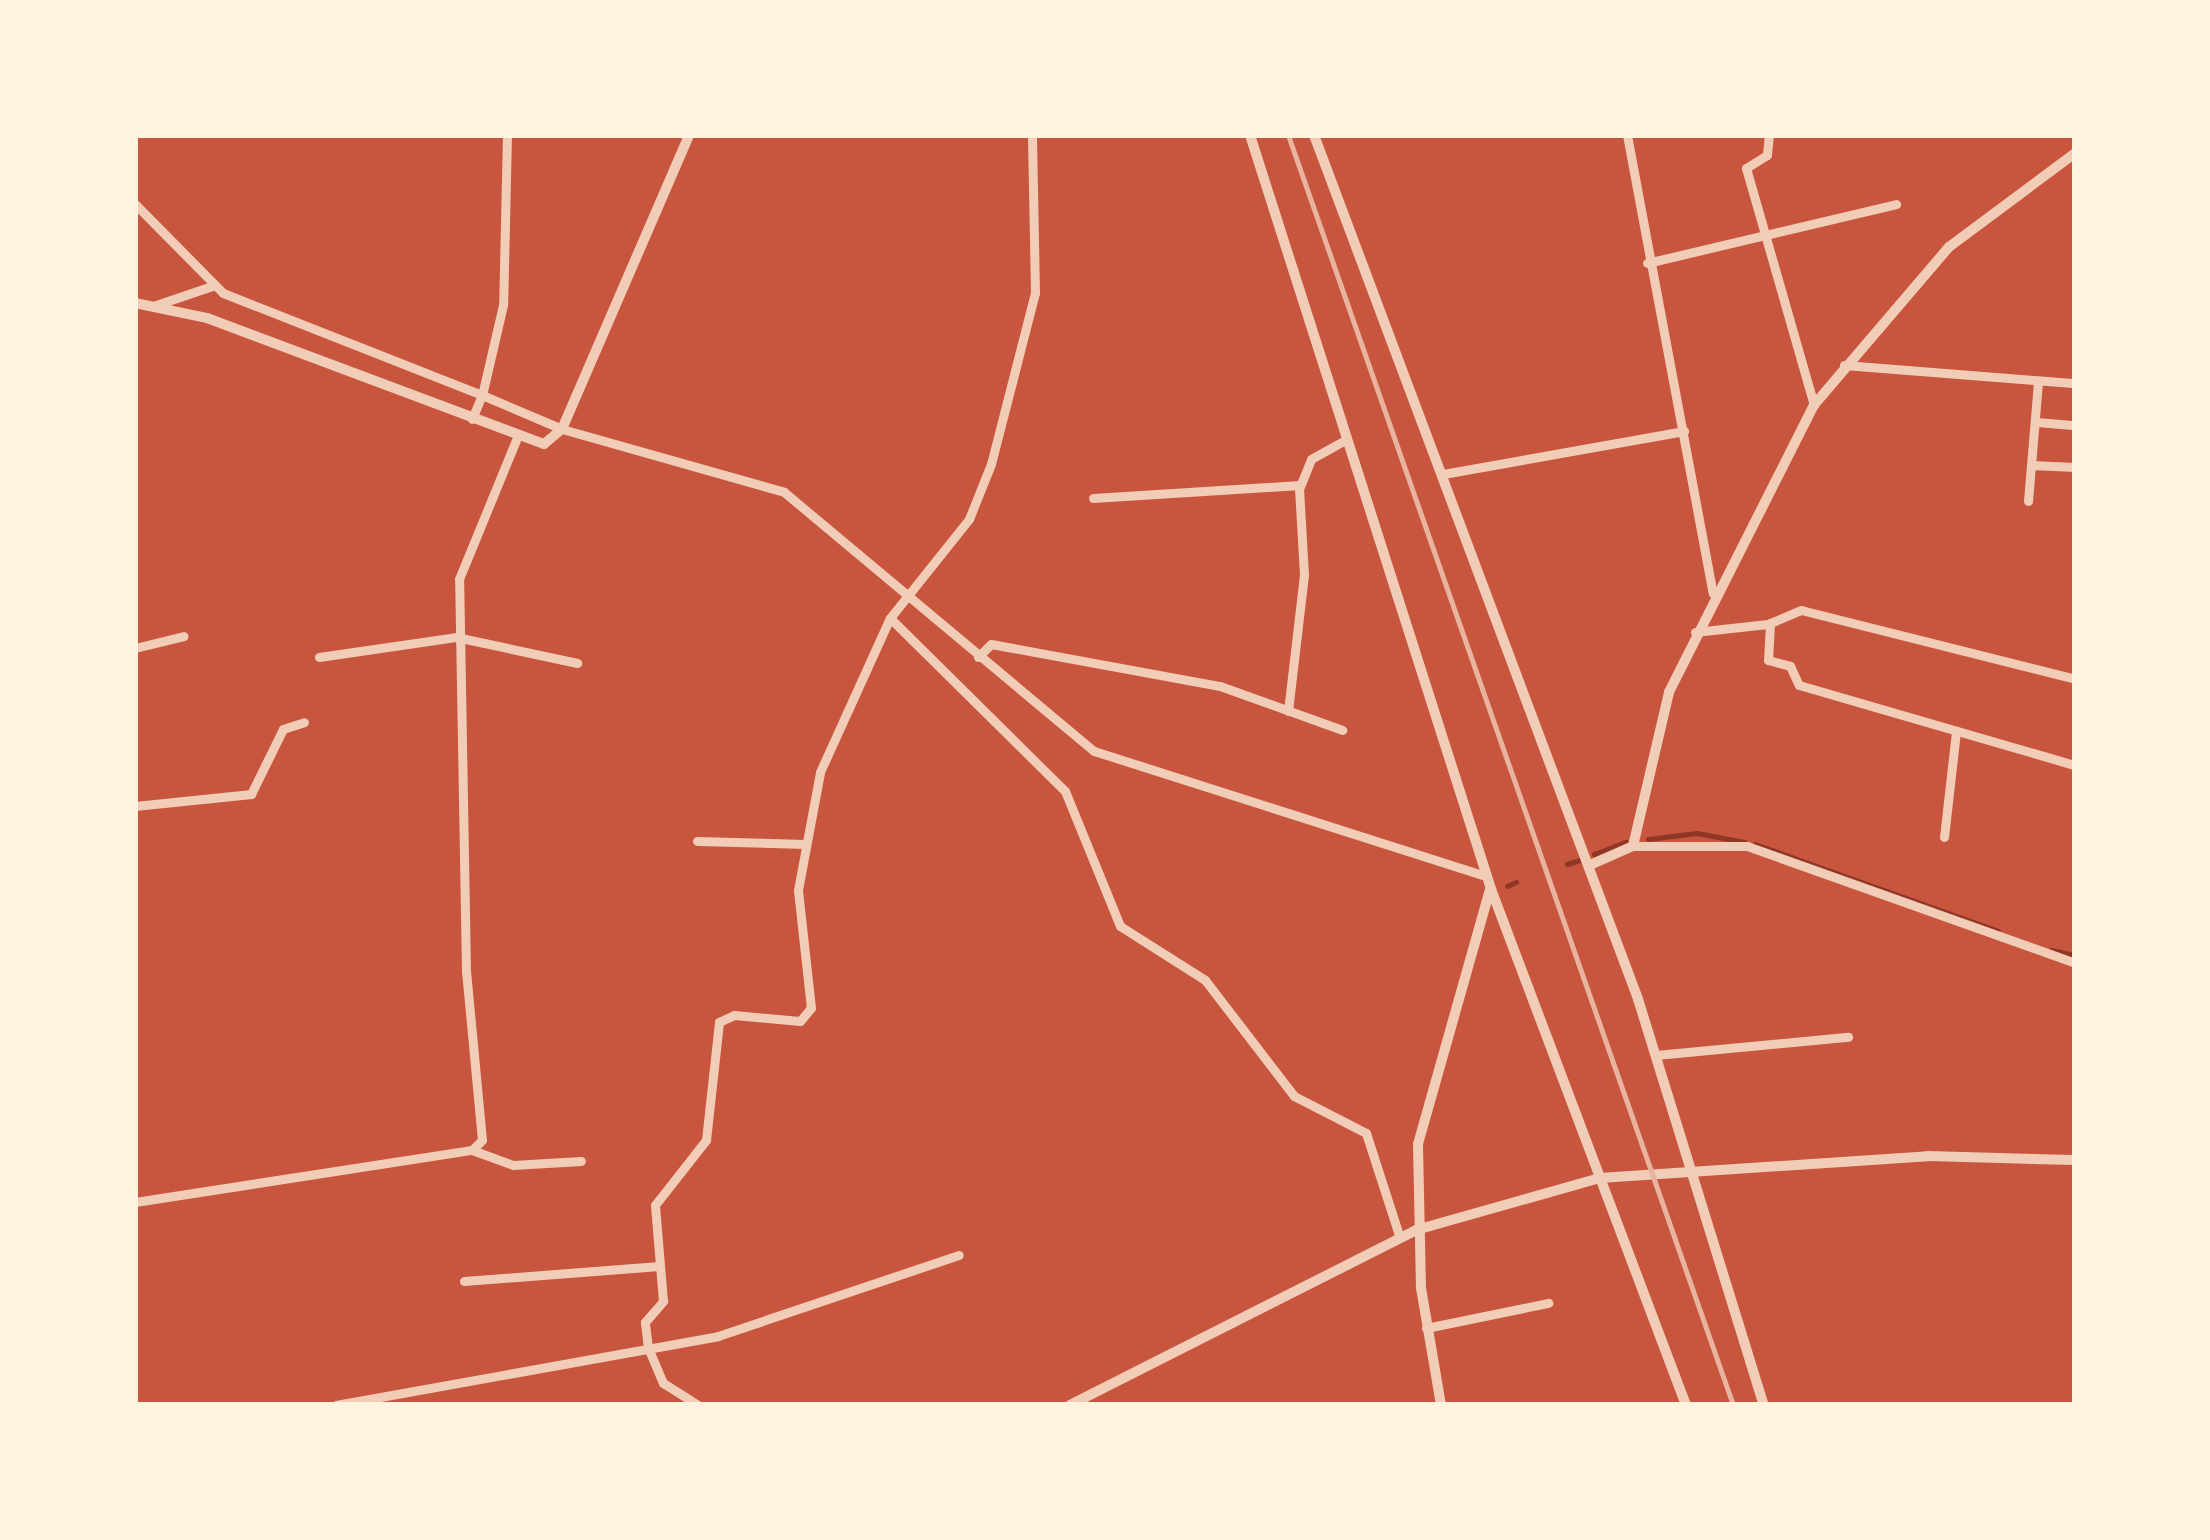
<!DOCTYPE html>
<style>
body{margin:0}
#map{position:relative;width:2210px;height:1540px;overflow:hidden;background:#c8553d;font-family:"PT Sans Narrow",sans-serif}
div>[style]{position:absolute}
.stream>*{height:5px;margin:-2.5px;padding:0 2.5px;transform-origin:2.5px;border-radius:2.5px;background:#8f3625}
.minor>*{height:9px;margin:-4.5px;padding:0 4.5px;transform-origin:4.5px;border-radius:4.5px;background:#f1ccb7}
.tertiary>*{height:10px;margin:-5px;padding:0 5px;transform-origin:5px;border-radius:5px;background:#f1ccb7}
.rail>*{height:5px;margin:-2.5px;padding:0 2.5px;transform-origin:2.5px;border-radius:2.5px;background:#e9b49f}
span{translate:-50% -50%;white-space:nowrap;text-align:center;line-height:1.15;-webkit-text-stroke:8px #fff3e0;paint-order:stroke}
.frame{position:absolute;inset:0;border:138px solid #fff3e0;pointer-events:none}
</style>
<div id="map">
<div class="stream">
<i style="left:1648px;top:839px;width:49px;rotate:-7deg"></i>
<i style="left:1697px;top:833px;width:48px;rotate:10.8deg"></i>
<i style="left:1755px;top:844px;width:258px;rotate:19.7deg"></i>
<i style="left:1594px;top:854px;width:34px;rotate:-21deg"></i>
<i style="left:1567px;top:864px;width:14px;rotate:-17deg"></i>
<i style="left:1507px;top:886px;width:10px;rotate:-24deg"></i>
<i style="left:2051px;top:950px;width:25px;rotate:12deg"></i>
</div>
<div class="minor">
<i style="left:507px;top:135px;width:170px;rotate:91.3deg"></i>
<i style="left:503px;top:305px;width:92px;rotate:103.1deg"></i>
<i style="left:482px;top:395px;width:87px;rotate:23deg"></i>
<i style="left:562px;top:429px;width:231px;rotate:15.8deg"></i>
<i style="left:784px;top:492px;width:404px;rotate:39.9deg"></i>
<i style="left:1094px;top:751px;width:411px;rotate:17.7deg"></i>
<i style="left:1627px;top:135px;width:466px;rotate:79.4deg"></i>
<i style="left:1769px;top:135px;width:20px;rotate:96deg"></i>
<i style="left:1767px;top:155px;width:25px;rotate:148deg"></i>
<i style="left:1746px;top:168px;width:247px;rotate:74deg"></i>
<i style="left:135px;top:204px;width:125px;rotate:45.3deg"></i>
<i style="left:223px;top:293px;width:278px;rotate:21.5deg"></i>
<i style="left:482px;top:395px;width:26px;rotate:113deg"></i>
<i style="left:1647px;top:263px;width:256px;rotate:-13.3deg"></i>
<i style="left:156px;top:305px;width:62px;rotate:-18.7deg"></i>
<i style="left:1844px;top:365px;width:232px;rotate:4.5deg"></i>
<i style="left:2037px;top:422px;width:38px;rotate:5deg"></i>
<i style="left:2032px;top:465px;width:43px;rotate:2.7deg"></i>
<i style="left:1443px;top:474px;width:245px;rotate:-10.1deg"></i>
<i style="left:1093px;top:498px;width:207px;rotate:-3.6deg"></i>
<i style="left:2028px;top:501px;width:120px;rotate:-85.2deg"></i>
<i style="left:890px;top:618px;width:246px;rotate:44.7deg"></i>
<i style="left:1065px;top:791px;width:146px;rotate:67.8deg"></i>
<i style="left:1120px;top:926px;width:101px;rotate:32.4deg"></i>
<i style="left:1205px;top:980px;width:146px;rotate:52.5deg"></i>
<i style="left:1294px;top:1096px;width:81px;rotate:27.2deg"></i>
<i style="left:1366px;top:1133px;width:110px;rotate:72.1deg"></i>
<i style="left:1770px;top:623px;width:37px;rotate:93deg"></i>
<i style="left:1768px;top:660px;width:23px;rotate:15deg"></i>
<i style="left:1790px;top:666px;width:21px;rotate:65deg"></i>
<i style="left:1799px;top:685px;width:287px;rotate:16.2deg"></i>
<i style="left:1695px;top:632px;width:73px;rotate:-6.3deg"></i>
<i style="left:1768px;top:624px;width:36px;rotate:-23deg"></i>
<i style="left:1801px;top:610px;width:283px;rotate:14.1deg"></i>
<i style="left:135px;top:648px;width:50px;rotate:-13.8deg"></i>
<i style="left:319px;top:657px;width:138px;rotate:-8.3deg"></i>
<i style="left:456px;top:637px;width:124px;rotate:12.1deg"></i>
<i style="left:978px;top:657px;width:18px;rotate:-45deg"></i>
<i style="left:991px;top:644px;width:233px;rotate:10.4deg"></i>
<i style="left:1220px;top:686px;width:130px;rotate:19.8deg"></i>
<i style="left:1288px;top:711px;width:137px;rotate:-83.3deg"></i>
<i style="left:1304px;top:575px;width:86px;rotate:-93.3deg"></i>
<i style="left:1299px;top:489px;width:32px;rotate:-68deg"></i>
<i style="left:1311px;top:459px;width:41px;rotate:-29.1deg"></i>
<i style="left:135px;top:806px;width:117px;rotate:-5.9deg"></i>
<i style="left:251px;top:794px;width:72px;rotate:-63.8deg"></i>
<i style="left:283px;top:729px;width:22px;rotate:-18deg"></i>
<i style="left:1944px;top:837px;width:107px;rotate:-83.5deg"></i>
<i style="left:697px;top:841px;width:109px;rotate:1.6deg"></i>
<i style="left:1633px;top:846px;width:114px"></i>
<i style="left:1747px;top:846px;width:348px;rotate:19.6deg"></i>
<i style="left:1656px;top:1055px;width:193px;rotate:-5.4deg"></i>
<i style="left:472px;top:1150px;width:44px;rotate:20.1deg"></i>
<i style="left:513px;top:1165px;width:68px;rotate:-3.4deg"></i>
<i style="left:135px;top:1202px;width:341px;rotate:-8.8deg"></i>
<i style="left:472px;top:1150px;width:14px;rotate:-45deg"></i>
<i style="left:482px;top:1140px;width:169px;rotate:-95.4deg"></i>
<i style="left:466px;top:972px;width:393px;rotate:-91deg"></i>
<i style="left:459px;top:579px;width:150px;rotate:-67.7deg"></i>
<i style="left:464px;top:1281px;width:196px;rotate:-4.4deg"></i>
<i style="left:1426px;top:1328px;width:125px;rotate:-11.6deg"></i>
<i style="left:336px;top:1405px;width:388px;rotate:-10.2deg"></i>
<i style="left:718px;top:1336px;width:254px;rotate:-18.6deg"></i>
<i style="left:698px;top:1405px;width:41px;rotate:-147.8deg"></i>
<i style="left:663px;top:1383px;width:38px;rotate:-113deg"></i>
<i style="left:648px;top:1348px;width:26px;rotate:-97deg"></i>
<i style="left:645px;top:1322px;width:28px;rotate:-49deg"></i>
<i style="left:663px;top:1301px;width:96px;rotate:-94.8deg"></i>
<i style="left:655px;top:1205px;width:83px;rotate:-51.9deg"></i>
<i style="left:706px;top:1140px;width:119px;rotate:-83.7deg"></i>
<i style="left:719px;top:1022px;width:17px;rotate:-25deg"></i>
<i style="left:734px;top:1015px;width:66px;rotate:5.2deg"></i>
<i style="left:800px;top:1021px;width:17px;rotate:-50deg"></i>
<i style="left:811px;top:1008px;width:119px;rotate:-96.3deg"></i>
<i style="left:798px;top:890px;width:120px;rotate:-79.4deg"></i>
<i style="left:820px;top:772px;width:169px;rotate:-65.6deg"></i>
<i style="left:890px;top:618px;width:127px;rotate:-51.4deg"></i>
<i style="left:969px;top:519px;width:59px;rotate:-68.2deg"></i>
<i style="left:991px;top:464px;width:177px;rotate:-75.6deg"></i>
<i style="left:1035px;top:293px;width:158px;rotate:-91.1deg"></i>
</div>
<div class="tertiary">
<i style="left:1250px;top:135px;width:792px;rotate:72.27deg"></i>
<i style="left:1491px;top:889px;width:552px;rotate:69.3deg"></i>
<i style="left:1314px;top:135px;width:923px;rotate:69.44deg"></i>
<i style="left:1638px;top:999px;width:425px;rotate:72.8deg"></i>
<i style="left:135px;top:303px;width:74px;rotate:11.8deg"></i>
<i style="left:207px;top:318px;width:360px;rotate:20.5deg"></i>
<i style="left:544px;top:444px;width:23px;rotate:-40deg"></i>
<i style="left:562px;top:429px;width:320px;rotate:-66.6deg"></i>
<i style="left:1590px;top:865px;width:47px;rotate:-23.8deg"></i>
<i style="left:1633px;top:846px;width:158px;rotate:-76.8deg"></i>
<i style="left:1669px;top:692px;width:322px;rotate:-63.2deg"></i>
<i style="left:1814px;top:405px;width:208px;rotate:-49.5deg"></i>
<i style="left:1949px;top:247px;width:157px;rotate:-36.7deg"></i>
<i style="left:1070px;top:1405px;width:388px;rotate:-26.8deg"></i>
<i style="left:1416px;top:1230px;width:191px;rotate:-15.8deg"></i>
<i style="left:1600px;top:1178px;width:329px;rotate:-3.8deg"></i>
<i style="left:1928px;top:1156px;width:147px;rotate:1.6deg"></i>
<i style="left:1441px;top:1405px;width:119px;rotate:-99.7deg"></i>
<i style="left:1421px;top:1288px;width:144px;rotate:-91.2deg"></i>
<i style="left:1418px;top:1144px;width:264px;rotate:-74.2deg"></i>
</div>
<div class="rail">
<i style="left:1288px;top:135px;width:1346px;rotate:70.69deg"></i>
</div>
<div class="frame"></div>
</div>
